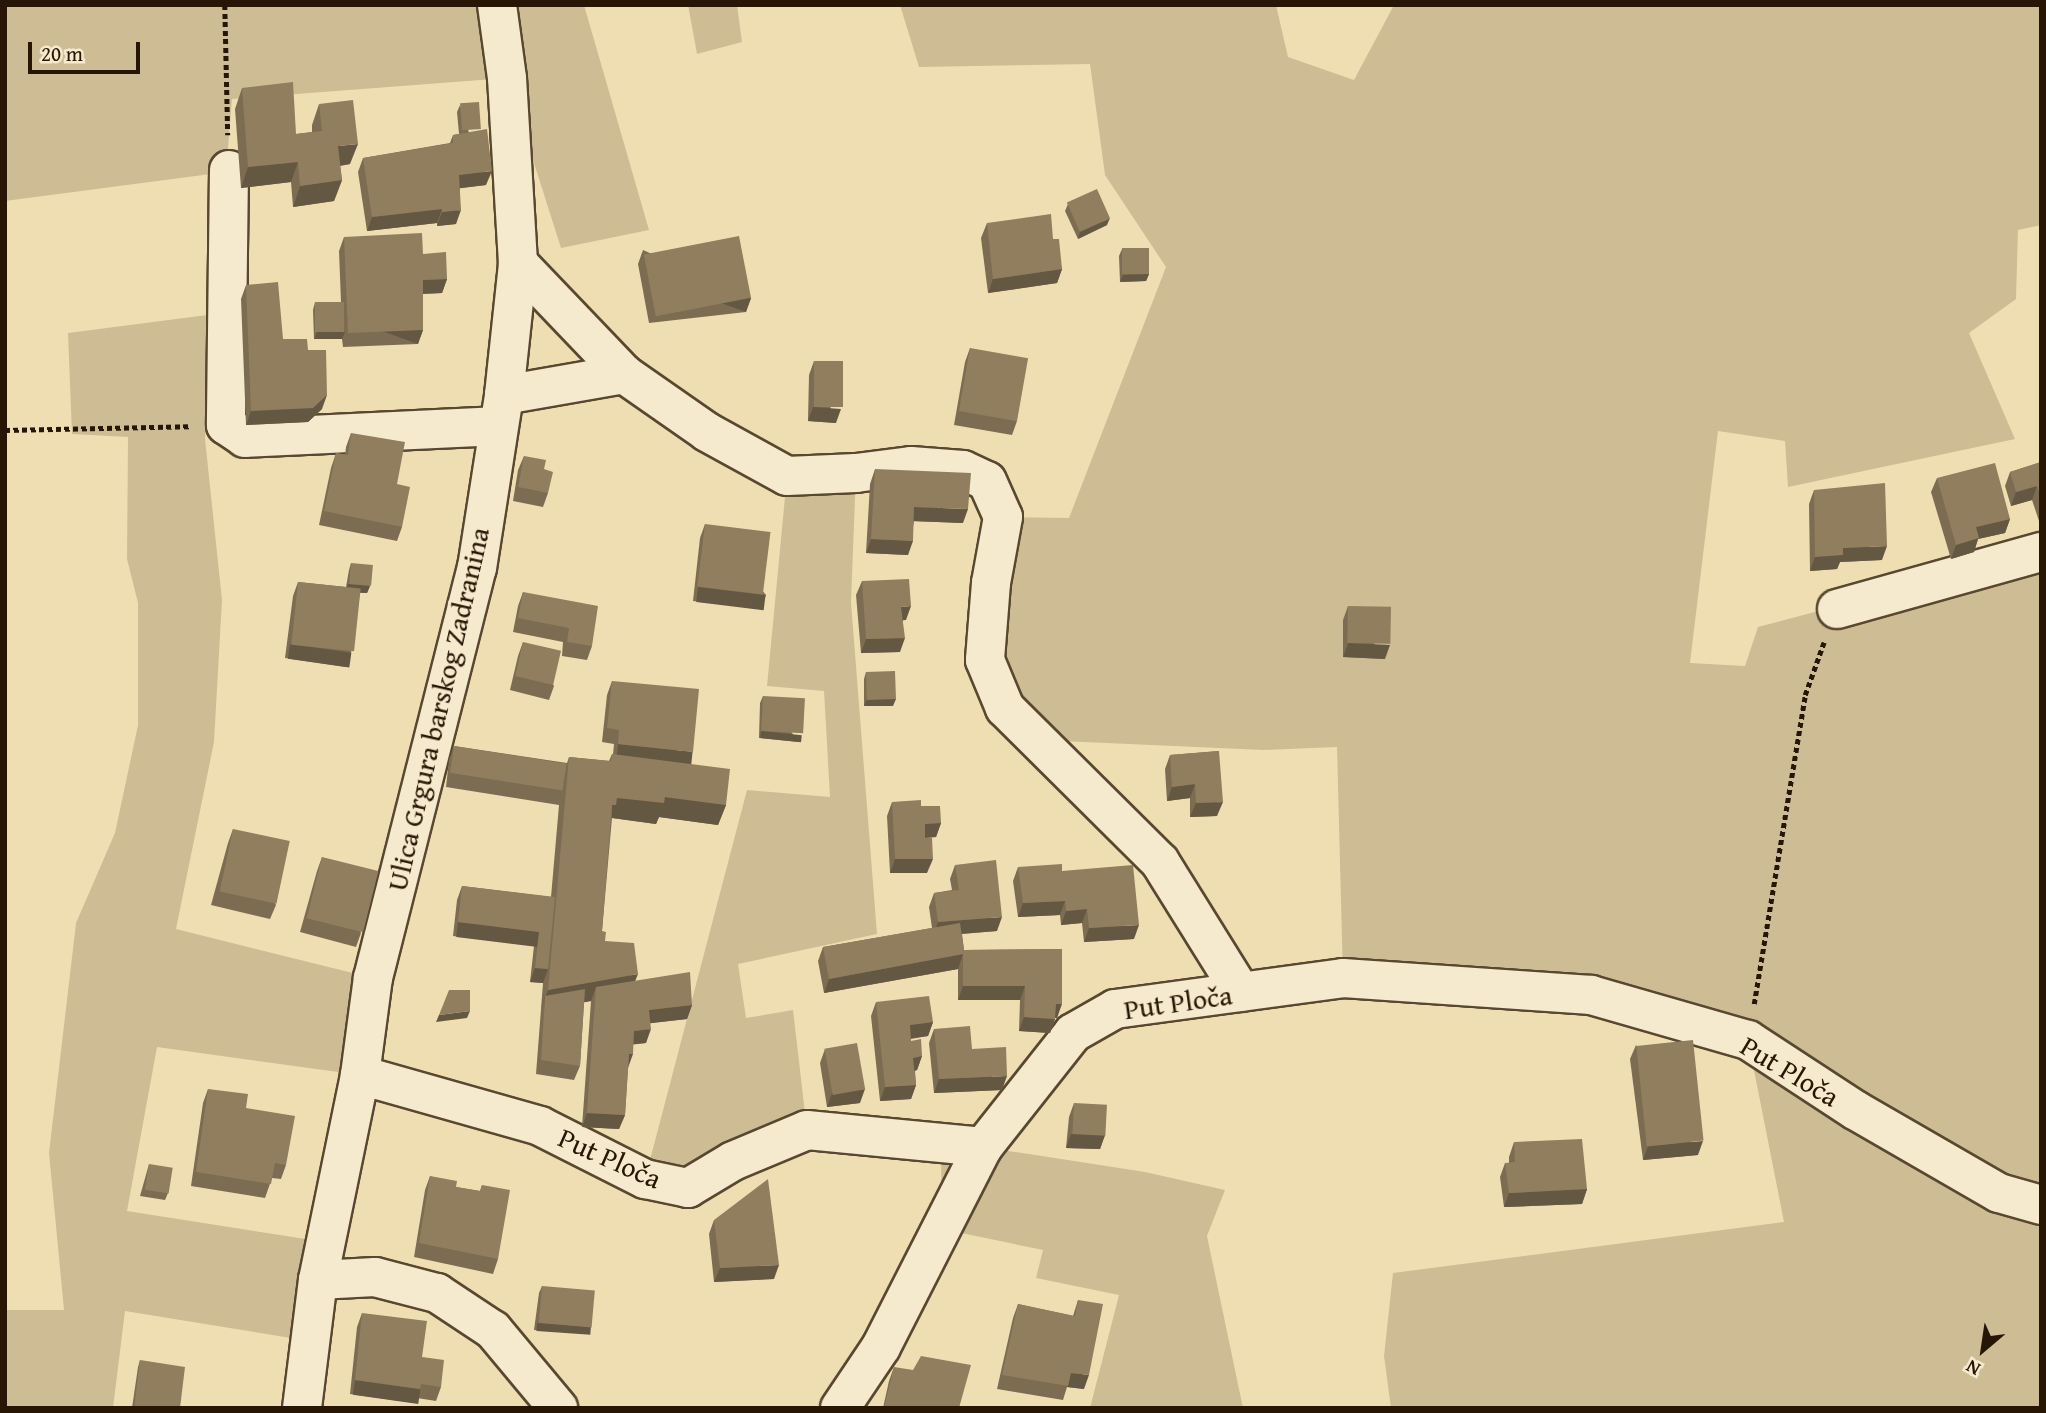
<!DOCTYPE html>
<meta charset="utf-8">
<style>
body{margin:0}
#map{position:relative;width:2046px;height:1413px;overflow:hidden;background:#f0deb3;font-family:"Gentium Book Plus",serif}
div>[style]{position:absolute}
.green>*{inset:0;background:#cebc95}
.path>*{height:4.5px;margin-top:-2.25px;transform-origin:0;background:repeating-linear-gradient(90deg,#271604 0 5px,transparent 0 8.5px)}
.roads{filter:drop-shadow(2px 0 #594830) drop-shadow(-2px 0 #594830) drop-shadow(0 2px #594830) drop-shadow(0 -2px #594830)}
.street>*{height:38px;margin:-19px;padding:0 19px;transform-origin:19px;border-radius:19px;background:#f5eace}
.wall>*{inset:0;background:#7c6c52}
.shaded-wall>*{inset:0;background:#655842;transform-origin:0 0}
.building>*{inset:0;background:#907e5f;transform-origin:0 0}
span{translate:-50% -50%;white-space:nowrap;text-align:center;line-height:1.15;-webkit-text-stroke:6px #f5eace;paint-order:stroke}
.street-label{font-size:28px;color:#271604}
.frame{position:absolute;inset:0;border:7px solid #271604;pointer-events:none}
.north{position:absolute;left:1948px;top:1315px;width:70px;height:70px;-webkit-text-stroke:5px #f5eace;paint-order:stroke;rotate:209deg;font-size:19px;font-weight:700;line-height:28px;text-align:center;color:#271604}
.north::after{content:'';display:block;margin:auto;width:24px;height:32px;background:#271604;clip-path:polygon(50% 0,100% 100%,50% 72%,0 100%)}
.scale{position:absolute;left:28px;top:42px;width:112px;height:32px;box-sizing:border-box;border:4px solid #271604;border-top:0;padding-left:9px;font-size:21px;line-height:24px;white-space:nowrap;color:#271604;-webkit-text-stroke:5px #f5eace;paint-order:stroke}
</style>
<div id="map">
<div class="green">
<i style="clip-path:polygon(5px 5px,584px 5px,649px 230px,561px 248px,507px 78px,232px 99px,226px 172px,5px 201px)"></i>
<i style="clip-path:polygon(688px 5px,737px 5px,742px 42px,697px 54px)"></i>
<i style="clip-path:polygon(900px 5px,1276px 5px,1288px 57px,1354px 80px,1394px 5px,2041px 5px,2041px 225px,2018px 230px,2016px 299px,1969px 333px,2015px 439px,1788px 487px,1785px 441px,1718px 431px,1690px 663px,1745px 666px,1758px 627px,2041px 552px,2041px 1408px,1391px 1408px,1384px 1356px,1393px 1273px,1784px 1222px,1748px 1040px,1591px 995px,1343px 978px,1337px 747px,1263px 750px,1039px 740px,985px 660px,1003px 517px,1069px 518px,1166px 267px,1105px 175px,1090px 64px,919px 67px)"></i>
<i style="clip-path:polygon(215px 314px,205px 439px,222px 600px,214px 742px,176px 929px,373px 978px,360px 1075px,157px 1047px,127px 1211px,325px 1242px,309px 1341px,125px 1311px,113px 1408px,5px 1408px,5px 1310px,64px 1310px,49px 1153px,76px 923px,115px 833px,138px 725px,138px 603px,127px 559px,128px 437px,72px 434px,68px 333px)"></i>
<i style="clip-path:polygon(856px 473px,851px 602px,877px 934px,738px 964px,746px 1018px,793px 1010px,807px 1130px,983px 1147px,1145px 1172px,1225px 1190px,1207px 1236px,1243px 1408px,1090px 1408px,1119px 1295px,1036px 1278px,1043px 1250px,942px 1229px,941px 1157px,811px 1141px,645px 1179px,747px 790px,830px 797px,824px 691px,767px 686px,787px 476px)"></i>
</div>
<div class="path">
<i style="left:225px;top:5px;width:130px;rotate:88.7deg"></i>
<i style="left:5px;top:430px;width:185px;rotate:-1.2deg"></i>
<i style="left:1754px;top:1004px;width:313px;rotate:-80.6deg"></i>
<i style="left:1805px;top:695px;width:56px;rotate:-70.3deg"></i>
</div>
<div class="roads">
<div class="street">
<i style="left:229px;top:170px;width:255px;rotate:90.7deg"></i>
<i style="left:226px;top:425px;width:23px;rotate:34deg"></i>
<i style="left:245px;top:438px;width:252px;rotate:-2.7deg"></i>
<i style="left:518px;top:263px;width:153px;rotate:46.3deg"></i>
<i style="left:624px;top:374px;width:101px;rotate:34.9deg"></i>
<i style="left:707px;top:432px;width:91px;rotate:28.8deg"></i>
<i style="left:787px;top:476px;width:69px;rotate:-2.5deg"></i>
<i style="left:856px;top:473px;width:55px;rotate:-7.3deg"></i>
<i style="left:911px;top:466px;width:52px;rotate:4.4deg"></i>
<i style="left:963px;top:470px;width:26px;rotate:25deg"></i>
<i style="left:987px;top:481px;width:39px;rotate:66deg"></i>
<i style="left:1003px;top:517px;width:67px;rotate:100.3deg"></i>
<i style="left:991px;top:583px;width:77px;rotate:94.5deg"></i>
<i style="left:985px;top:660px;width:52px;rotate:67.4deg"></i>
<i style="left:1005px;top:708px;width:218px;rotate:44.8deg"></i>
<i style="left:1160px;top:862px;width:153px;rotate:58.1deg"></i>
<i style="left:504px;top:395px;width:122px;rotate:-9.9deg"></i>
<i style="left:1837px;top:609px;width:212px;rotate:-15.6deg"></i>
<i style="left:360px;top:1075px;width:187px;rotate:15.8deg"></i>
<i style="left:540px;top:1126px;width:118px;rotate:26.8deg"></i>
<i style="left:645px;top:1179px;width:44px;rotate:11.8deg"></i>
<i style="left:688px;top:1188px;width:52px;rotate:-31deg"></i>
<i style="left:733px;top:1161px;width:80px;rotate:-22.7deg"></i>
<i style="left:807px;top:1130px;width:177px;rotate:5.5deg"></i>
<i style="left:983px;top:1147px;width:145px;rotate:-51.7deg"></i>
<i style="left:1073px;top:1033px;width:48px;rotate:-29.7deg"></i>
<i style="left:1115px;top:1009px;width:230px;rotate:-7.7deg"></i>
<i style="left:1343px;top:978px;width:249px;rotate:3.9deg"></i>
<i style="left:1591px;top:995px;width:163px;rotate:16deg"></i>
<i style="left:1748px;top:1040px;width:128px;rotate:33.2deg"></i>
<i style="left:1855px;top:1110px;width:166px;rotate:30deg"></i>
<i style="left:1999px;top:1193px;width:44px;rotate:15.9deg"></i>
<i style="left:318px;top:1280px;width:57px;rotate:-3deg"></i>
<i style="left:375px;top:1277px;width:64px;rotate:14.5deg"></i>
<i style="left:437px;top:1293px;width:67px;rotate:33.5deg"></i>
<i style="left:493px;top:1330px;width:102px;rotate:50.2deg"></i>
<i style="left:302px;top:1408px;width:129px;rotate:-82.9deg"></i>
<i style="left:318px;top:1280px;width:209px;rotate:-78.4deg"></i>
<i style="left:360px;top:1075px;width:98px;rotate:-82.4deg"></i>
<i style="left:373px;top:978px;width:423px;rotate:-75.8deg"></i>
<i style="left:477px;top:568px;width:175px;rotate:-81.1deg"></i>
<i style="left:504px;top:395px;width:133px;rotate:-83.9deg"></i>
<i style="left:518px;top:263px;width:185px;rotate:-93.4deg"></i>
<i style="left:507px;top:78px;width:74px;rotate:-97.8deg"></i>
<i style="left:840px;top:1408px;width:73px;rotate:-56.1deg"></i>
<i style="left:881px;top:1347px;width:225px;rotate:-63deg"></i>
</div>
</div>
<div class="wall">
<i style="clip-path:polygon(242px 88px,296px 134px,312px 132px,312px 125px,319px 104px,350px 164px,340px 166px,342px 180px,334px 201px,293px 207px,291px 182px,241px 188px,235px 109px)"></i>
<i style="clip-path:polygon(460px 105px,486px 185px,460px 188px,456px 224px,437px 226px,437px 223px,367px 231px,358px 172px,363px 158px,450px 143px,453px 135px,459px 134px,457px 112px)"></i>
<i style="clip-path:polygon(1068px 204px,1107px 225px,1078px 239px,1065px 211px)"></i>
<i style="clip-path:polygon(987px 223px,1053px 239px,1062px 269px,1057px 283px,988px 293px,981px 238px)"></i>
<i style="clip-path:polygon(344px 237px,423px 254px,447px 279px,442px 293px,423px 294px,423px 330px,418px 344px,343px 347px,342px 339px,314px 339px,313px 310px,315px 302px,341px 302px,339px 251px)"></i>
<i style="clip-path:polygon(1122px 249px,1149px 274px,1146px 281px,1120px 282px,1119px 256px)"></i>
<i style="clip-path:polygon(643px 250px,751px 298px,746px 312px,649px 323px,638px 264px)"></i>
<i style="clip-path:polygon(246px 285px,283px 339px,308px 350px,322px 409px,308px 422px,246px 425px,241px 299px)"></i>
<i style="clip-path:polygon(970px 348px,1017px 421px,1012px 435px,954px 425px,965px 362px)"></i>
<i style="clip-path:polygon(814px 361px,836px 423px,808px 421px,809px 375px)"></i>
<i style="clip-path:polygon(351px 433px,397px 484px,402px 527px,397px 541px,319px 525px,331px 468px,336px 453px,345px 455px,346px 447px)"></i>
<i style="clip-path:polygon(524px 456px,544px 469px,548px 493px,543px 507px,513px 501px,518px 470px)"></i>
<i style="clip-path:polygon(2041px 462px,2041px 527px,2032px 500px,2011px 506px,2005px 486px,2010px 472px)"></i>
<i style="clip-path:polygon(875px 469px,963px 523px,914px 521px,908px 555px,866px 553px,870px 484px)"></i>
<i style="clip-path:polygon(1937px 478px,2010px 519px,2005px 533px,1978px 539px,1974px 552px,1951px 559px,1931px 492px)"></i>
<i style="clip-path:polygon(1814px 490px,1882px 560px,1840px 562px,1837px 569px,1810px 571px,1809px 504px)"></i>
<i style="clip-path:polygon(705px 524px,766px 595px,761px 609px,693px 601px,700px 538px)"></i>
<i style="clip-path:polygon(351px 563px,370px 586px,367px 593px,360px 593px,351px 653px,346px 667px,285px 658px,293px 596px,298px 582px,346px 587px,349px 570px)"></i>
<i style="clip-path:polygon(862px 581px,906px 620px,903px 620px,900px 652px,861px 653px,856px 595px)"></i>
<i style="clip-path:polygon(523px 592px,592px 646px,587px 660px,562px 656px,563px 642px,513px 632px,518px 606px)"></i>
<i style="clip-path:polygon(1348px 606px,1385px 659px,1343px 657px,1343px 620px)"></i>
<i style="clip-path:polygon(523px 642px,554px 686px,549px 700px,510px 690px,518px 656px)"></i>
<i style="clip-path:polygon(866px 672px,893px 706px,864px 706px,864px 679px)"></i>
<i style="clip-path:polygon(612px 681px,726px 805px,718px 825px,659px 817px,656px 824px,612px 818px,602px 931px,605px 941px,635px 981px,692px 1005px,687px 1019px,650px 1023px,646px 1043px,633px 1044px,628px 1068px,625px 1115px,619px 1129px,582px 1127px,591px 1001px,584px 1002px,580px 1066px,574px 1080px,536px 1074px,543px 983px,530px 982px,534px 946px,453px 936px,457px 900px,462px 886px,551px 897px,559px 805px,446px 787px,449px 760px,454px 746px,567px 763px,569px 757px,609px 761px,612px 754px,613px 754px,614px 744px,602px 742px,607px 695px)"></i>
<i style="clip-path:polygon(763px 696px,799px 742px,759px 738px,760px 703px)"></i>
<i style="clip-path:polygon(1219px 751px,1217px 816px,1190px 817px,1190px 798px,1167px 801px,1165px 769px,1170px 755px)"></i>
<i style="clip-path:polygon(892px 802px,921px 806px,941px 823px,936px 837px,925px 838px,927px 873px,890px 873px,887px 816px)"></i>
<i style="clip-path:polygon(233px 829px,276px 905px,270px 919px,211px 905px,228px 843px)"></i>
<i style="clip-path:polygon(322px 857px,361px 933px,356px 947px,300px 932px,317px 871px)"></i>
<i style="clip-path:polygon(955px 865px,997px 931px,962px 934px,964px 950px,1062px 949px,1057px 1018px,1055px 1018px,1050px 1033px,1019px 1031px,1020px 1000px,958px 1000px,958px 969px,824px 993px,818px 961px,823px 947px,932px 928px,929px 907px,934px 893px,952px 890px,950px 879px)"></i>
<i style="clip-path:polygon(1018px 867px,1062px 871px,1134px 939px,1084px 942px,1082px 923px,1061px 925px,1060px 915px,1018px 917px,1013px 881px)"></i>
<i style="clip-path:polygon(876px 1002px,933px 1022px,928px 1036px,911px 1039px,911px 1041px,922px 1056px,917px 1070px,915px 1071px,916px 1085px,911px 1099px,880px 1101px,871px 1016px)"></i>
<i style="clip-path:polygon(934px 1029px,972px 1049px,1002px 1090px,934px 1093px,929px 1043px)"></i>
<i style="clip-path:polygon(1636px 1045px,1698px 1155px,1643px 1160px,1630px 1059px)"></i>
<i style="clip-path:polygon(825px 1049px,860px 1103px,827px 1107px,820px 1063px)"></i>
<i style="clip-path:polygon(208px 1089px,246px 1108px,286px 1165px,281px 1179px,272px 1178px,265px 1198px,191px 1186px,203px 1103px)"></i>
<i style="clip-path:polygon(1074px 1103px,1105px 1135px,1100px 1149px,1066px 1148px,1069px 1117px)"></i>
<i style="clip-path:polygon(1514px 1142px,1587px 1189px,1582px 1204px,1504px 1207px,1500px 1177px,1505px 1163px,1509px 1163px,1509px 1157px)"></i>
<i style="clip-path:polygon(149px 1164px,168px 1193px,165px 1200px,140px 1196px)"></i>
<i style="clip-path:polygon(430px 1176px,456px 1187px,480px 1191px,482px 1185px,498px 1259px,493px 1274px,414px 1257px,425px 1190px)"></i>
<i style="clip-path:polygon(714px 1220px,774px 1279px,714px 1282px,709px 1234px)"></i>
<i style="clip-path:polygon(542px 1286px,591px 1327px,588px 1334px,534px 1330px,539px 1293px)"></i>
<i style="clip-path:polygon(1078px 1300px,1084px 1389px,1067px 1387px,1063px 1400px,997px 1389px,1013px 1318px,1018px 1304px,1073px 1316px)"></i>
<i style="clip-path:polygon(362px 1313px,422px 1357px,441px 1387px,436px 1401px,417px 1398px,415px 1403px,350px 1394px,357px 1327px)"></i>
<i style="clip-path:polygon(140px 1360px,180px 1408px,132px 1408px,138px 1367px)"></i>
<i style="clip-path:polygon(894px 1367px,959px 1408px,883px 1408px,889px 1381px)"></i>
</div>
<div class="shaded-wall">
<i style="clip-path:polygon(358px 144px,350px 164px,331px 167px,338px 146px)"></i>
<i style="clip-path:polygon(298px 162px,291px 182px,241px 188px,248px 167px)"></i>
<i style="clip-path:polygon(492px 171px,486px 185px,454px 189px,459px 175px)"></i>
<i style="clip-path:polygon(342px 180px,334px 201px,293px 207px,300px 186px)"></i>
<i style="clip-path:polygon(442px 209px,437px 223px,367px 231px,372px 217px)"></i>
<i style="clip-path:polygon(461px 210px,456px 224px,437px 226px,442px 212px)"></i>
<i style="clip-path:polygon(1110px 218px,1107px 225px,1078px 239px,1080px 232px)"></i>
<i style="clip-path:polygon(1062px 269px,1057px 283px,988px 293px,993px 279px)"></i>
<i style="clip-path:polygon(1149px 274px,1146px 281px,1120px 282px,1123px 275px)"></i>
<i style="clip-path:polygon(447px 279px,442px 293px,418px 294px,423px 280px)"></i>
<i style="left:751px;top:298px;width:15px;height:98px;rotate:110deg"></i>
<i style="left:423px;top:330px;width:15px;height:75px;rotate:110deg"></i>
<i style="clip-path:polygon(317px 332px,345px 332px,342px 339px,314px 339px)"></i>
<i style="clip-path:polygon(327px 395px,322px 409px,308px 422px,246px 425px,251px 411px)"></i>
<i style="clip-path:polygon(813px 407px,841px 409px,836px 423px,808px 421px)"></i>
<i style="clip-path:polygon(2037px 486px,2032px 500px,2011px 506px,2016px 492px)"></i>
<i style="clip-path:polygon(914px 507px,968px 509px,963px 523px,909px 521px)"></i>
<i style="clip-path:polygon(2010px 519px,2005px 533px,1978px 539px,1974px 552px,1951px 559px,1956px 545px,1976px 527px)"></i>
<i style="clip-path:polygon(871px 539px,913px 541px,908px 555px,866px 553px)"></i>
<i style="clip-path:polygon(1887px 546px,1882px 560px,1840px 562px,1837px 569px,1810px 571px,1815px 557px,1843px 548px)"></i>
<i style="clip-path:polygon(348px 584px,370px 586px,367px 593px,346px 591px)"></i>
<i style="left:698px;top:587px;width:68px;height:15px;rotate:7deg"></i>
<i style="clip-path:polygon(911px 606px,906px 620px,896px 621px,901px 607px)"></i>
<i style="clip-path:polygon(905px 638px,900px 652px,861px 653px,866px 639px)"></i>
<i style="clip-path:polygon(1348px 643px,1390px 645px,1385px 659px,1343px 657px)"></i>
<i style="left:290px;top:644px;width:62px;height:15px;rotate:8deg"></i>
<i style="clip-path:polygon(867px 699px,896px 699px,893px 706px,864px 706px)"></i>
<i style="left:761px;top:731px;width:41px;height:7px;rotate:6deg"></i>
<i style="left:618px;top:744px;width:75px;height:15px;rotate:6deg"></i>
<i style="clip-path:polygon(1195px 784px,1190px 798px,1167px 801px,1172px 787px)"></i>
<i style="clip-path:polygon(665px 797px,726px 805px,718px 825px,659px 817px,656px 824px,612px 818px,612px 805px,617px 798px)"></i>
<i style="clip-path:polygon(1223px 802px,1217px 816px,1190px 817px,1196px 803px)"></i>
<i style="clip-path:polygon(941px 823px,936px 837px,920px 838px,925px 824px)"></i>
<i style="clip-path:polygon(895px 859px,933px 859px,927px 873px,890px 873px)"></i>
<i style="clip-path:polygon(1065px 901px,1060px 915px,1018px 917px,1023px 903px)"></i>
<i style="clip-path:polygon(1087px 909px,1082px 923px,1061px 925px,1066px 911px)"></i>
<i style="clip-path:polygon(1002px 917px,997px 931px,933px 936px,938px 922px)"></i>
<i style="left:458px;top:922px;width:82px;height:15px;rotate:7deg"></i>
<i style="clip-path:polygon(1139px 925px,1134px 939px,1084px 942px,1089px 928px)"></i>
<i style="clip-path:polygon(963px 954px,958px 969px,824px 993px,829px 979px)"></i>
<i style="clip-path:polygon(535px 968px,548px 969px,543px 983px,530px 982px)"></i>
<i style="clip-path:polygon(638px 974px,630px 994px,596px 987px,591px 1001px,544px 1010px,545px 996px,540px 1010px,548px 990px)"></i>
<i style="clip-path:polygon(963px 986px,1025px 986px,1020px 1000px,958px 1000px)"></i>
<i style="clip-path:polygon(1056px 1004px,1062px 1004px,1057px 1018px,1051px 1018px)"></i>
<i style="clip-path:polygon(692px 1005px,687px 1019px,644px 1024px,649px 1010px)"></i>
<i style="clip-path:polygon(470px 1011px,467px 1018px,436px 1022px,439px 1015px)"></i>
<i style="clip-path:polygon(1024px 1017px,1055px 1019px,1050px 1033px,1019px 1031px)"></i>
<i style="clip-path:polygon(933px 1022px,928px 1036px,905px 1039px,910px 1025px)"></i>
<i style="clip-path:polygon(651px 1029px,646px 1043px,629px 1045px,634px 1031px)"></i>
<i style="clip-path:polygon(629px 1054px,633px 1054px,628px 1068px)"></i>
<i style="clip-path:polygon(922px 1056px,917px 1070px,908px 1072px,913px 1058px)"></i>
<i style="clip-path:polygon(1007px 1076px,1002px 1090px,934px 1093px,939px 1079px)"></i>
<i style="clip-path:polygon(916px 1085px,911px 1099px,880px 1101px,885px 1087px)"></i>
<i style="clip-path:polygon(865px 1089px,860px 1103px,827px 1107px,832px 1093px)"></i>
<i style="clip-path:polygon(587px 1113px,625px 1115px,619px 1129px,582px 1127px)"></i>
<i style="clip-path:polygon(1071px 1134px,1105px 1135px,1100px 1149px,1066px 1148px)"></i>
<i style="clip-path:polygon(1703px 1141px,1698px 1155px,1643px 1160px,1648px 1146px)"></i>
<i style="clip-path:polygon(1587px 1189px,1582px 1204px,1504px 1207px,1509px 1193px)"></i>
<i style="clip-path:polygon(779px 1265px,774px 1279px,714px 1282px,720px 1268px)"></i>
<i style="left:537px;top:1323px;width:54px;height:8px;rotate:4deg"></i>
<i style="clip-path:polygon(1071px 1373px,1089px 1375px,1084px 1389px,1067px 1387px)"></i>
<i style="left:355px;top:1380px;width:66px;height:15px;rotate:8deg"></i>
</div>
<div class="building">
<i style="clip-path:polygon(293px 82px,296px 134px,322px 131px,319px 104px,353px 100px,358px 144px,338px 146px,342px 180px,300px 186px,298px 162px,248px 167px,242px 88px)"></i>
<i style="left:479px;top:102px;width:27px;height:19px;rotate:86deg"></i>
<i style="clip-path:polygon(487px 129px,492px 171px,459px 175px,461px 210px,442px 212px,442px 209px,372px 217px,363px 158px,453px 143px,453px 135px)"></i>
<i style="left:1097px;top:189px;width:32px;height:33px;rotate:66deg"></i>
<i style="clip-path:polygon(1051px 214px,1053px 239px,1059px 239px,1062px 269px,993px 279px,987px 223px)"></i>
<i style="clip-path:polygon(422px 233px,423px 254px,446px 252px,447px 279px,423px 280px,423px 330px,348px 333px,344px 237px)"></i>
<i style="left:739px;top:236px;width:63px;height:97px;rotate:79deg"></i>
<i style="left:1149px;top:248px;width:26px;height:27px;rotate:90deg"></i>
<i style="clip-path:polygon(278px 282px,283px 339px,307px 339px,308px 350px,326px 350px,327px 395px,313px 408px,251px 411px,246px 285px)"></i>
<i style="left:315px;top:302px;width:29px;height:30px"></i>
<i style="left:970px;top:348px;width:59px;height:64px;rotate:10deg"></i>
<i style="left:814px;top:361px;width:29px;height:46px"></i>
<i style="clip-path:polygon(351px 433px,405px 442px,397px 484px,410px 487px,402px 527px,324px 511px,336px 453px,348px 455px)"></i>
<i style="clip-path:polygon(524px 456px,546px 460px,544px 469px,553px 472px,548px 493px,518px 487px)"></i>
<i style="clip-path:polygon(2041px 462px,2041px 498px,2037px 486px,2016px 492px,2010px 472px)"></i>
<i style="clip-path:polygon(1995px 463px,2010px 519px,1976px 527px,1979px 538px,1956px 545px,1937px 478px)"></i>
<i style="clip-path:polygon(875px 469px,971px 473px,968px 509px,914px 507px,913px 541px,871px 539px)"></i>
<i style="clip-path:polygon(1885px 483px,1887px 546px,1843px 548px,1843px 555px,1815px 557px,1814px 490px)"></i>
<i style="left:705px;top:524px;width:66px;height:63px;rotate:7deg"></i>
<i style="left:351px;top:563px;width:22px;height:21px;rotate:5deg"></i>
<i style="clip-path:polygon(909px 579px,911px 606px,901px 607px,905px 638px,866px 639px,862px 581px)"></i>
<i style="left:298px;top:582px;width:63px;height:63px;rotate:6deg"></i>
<i style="clip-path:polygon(523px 592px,598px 606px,592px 646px,567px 642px,569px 628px,518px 618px)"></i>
<i style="left:1348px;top:606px;width:43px;height:37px;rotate:1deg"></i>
<i style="left:523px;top:642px;width:39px;height:35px;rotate:13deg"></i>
<i style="left:895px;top:671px;width:28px;height:29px;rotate:88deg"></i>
<i style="clip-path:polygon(612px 681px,699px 689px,693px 752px,618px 744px,619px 730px,607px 728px)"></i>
<i style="left:763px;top:696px;width:42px;height:35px;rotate:3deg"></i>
<i style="left:454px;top:746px;width:114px;height:27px;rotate:9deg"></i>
<i style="clip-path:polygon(1219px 751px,1223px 802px,1196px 803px,1195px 784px,1172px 787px,1170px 755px)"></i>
<i style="clip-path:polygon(612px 754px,730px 769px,726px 805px,665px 797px,664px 803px,617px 798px,616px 805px,612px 805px,602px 931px,606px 932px,605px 941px,634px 943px,638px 974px,548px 990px,569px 757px,611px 761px)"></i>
<i style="clip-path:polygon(921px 800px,921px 806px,940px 806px,941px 823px,925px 824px,925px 838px,932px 838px,933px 859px,895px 859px,892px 802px)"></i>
<i style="left:233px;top:829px;width:58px;height:64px;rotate:12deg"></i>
<i style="left:322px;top:857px;width:58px;height:63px;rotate:14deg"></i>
<i style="clip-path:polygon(996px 860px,1002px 917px,938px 922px,934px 893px,959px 890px,955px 865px)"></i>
<i style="clip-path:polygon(1062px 864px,1062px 871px,1133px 865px,1139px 925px,1089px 928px,1087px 909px,1066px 911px,1065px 901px,1023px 903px,1018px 867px)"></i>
<i style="clip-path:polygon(462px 886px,555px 897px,548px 969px,535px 968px,539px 932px,458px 922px)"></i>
<i style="clip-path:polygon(960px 923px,964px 950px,1062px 949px,1062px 1004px,1056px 1004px,1055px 1019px,1024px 1017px,1025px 986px,963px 986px,963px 954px,829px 979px,823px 947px)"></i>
<i style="clip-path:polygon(690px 972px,692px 1005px,649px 1010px,651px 1029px,634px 1031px,633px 1054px,629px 1054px,625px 1115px,587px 1113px,596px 987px)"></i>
<i style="clip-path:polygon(585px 989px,580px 1066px,541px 1060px,545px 996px)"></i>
<i style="clip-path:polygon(449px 990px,470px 990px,470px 1011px,439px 1015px)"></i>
<i style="clip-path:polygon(929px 996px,933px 1022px,910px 1025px,911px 1041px,921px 1039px,922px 1056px,913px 1058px,916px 1085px,885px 1087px,876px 1002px)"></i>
<i style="clip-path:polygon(970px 1026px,972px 1049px,1006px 1047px,1007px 1076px,939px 1079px,934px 1029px)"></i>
<i style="left:1693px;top:1040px;width:101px;height:57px;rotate:84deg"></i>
<i style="left:857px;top:1043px;width:47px;height:33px;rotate:80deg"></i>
<i style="clip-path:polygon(208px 1089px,248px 1094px,246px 1108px,295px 1116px,286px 1165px,275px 1163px,271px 1184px,196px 1172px)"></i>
<i style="left:1074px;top:1103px;width:33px;height:31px;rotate:3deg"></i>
<i style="clip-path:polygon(1582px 1139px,1587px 1189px,1509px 1193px,1505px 1163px,1515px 1162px,1514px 1142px)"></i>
<i style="left:149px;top:1164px;width:24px;height:26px;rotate:9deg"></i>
<i style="clip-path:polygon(430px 1176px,457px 1181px,456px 1187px,480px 1191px,482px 1185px,510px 1190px,498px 1259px,419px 1243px)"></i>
<i style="clip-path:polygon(768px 1179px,779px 1265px,720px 1268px,714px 1220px)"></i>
<i style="left:542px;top:1286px;width:53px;height:37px;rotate:5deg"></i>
<i style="clip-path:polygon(1078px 1300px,1103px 1304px,1089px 1375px,1071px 1373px,1068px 1386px,1002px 1375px,1018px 1304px,1075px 1316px)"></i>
<i style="clip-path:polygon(362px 1313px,427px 1321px,422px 1357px,444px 1360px,441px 1387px,421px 1384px,420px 1389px,355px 1380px)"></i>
<i style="clip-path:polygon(921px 1356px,971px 1365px,959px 1408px,884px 1408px,894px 1367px,913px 1370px)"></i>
<i style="clip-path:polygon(140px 1360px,185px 1367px,180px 1408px,134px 1408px)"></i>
</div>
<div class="street-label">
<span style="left:438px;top:709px;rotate:-77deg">Ulica Grgura barskog Zadranina</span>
<span style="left:1178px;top:1002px;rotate:-8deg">Put Ploča</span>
<span style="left:1790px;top:1071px;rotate:31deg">Put Ploča</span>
<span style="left:610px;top:1158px;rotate:24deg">Put Ploča</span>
</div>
<div class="frame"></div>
<div class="north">N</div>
<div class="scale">20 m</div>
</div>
